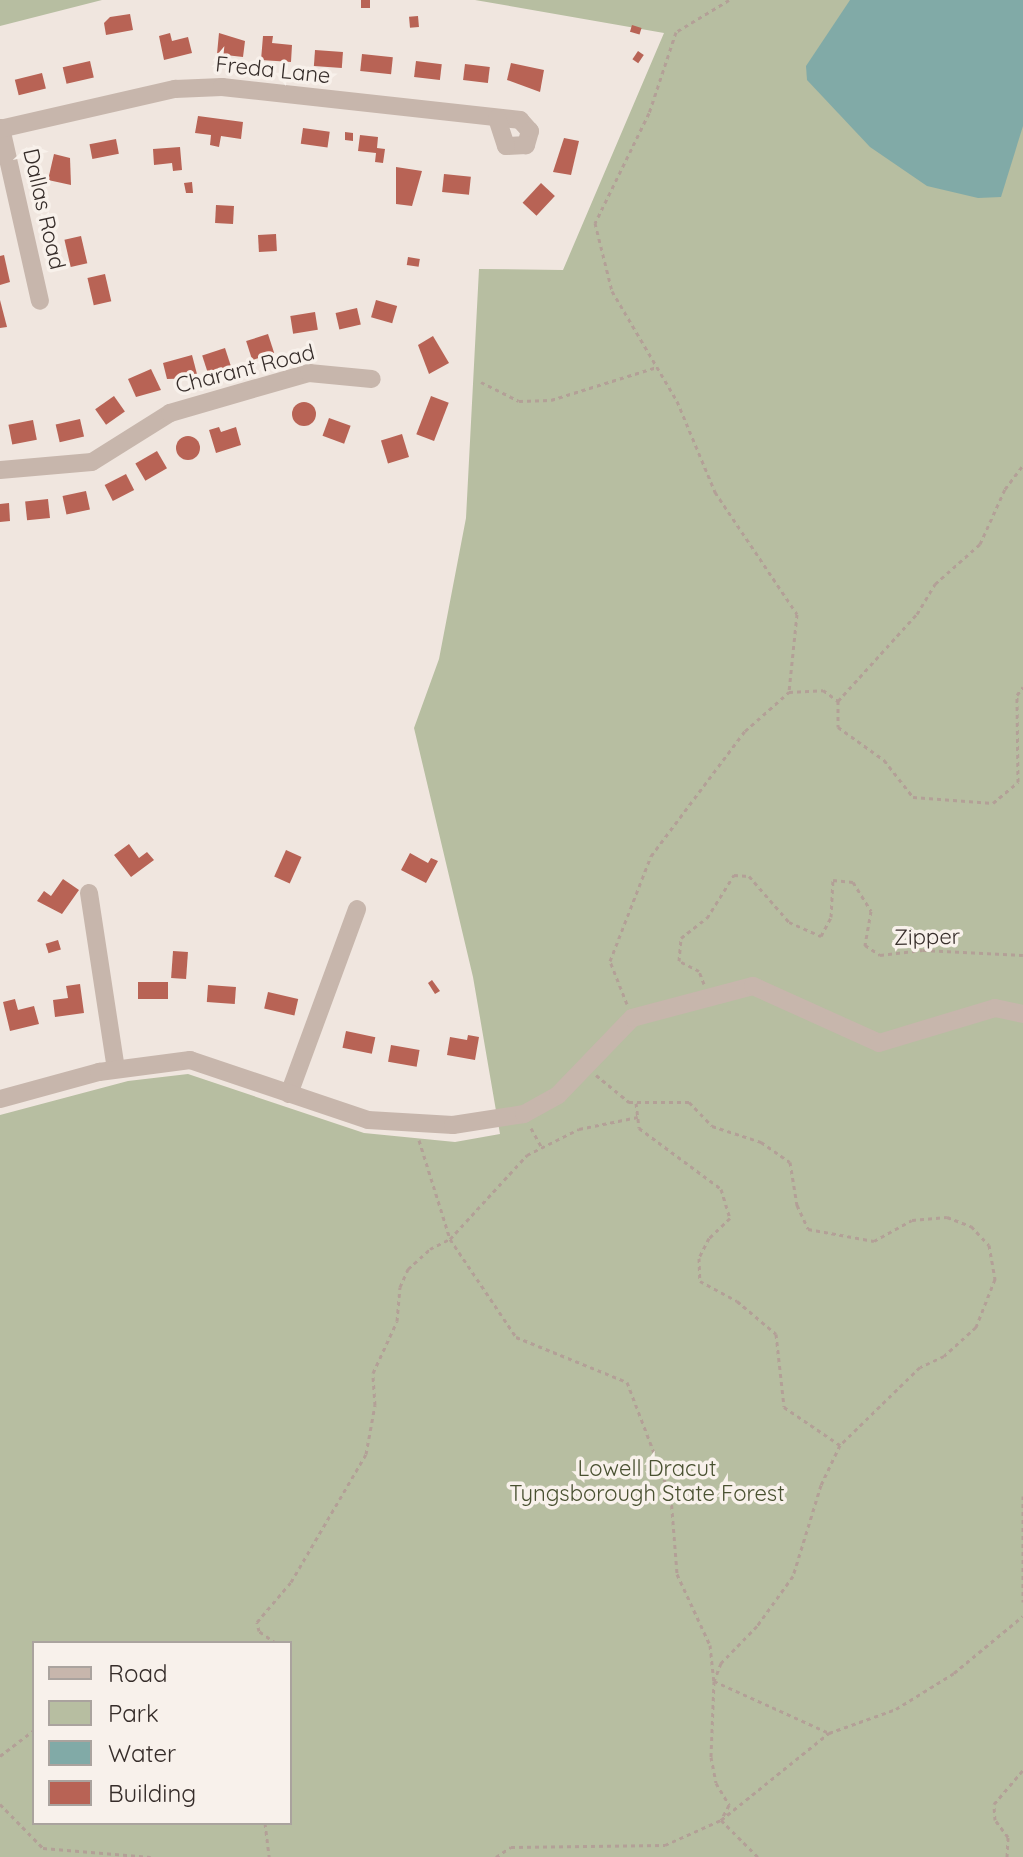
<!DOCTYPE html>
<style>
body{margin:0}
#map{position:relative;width:1023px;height:1857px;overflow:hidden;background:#f0e6df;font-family:Quicksand,sans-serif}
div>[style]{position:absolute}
.green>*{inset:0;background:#b7bea1}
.water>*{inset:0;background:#81aaa7}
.building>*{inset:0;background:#b86355;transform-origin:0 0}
.round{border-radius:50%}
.path>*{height:3px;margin-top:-1.5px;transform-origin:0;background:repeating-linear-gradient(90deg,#b3a097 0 4px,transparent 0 8px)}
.minor>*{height:18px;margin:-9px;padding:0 9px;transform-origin:9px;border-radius:9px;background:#c7b6ac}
span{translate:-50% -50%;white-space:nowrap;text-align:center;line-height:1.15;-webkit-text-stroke:7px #f8f1eb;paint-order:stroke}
.street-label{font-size:22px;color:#362d2a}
.park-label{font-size:22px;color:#495131}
.legend{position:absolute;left:32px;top:1641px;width:260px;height:184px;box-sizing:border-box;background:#f8f1eb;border:2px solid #aaa39e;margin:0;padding:10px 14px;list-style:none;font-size:24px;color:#362d2a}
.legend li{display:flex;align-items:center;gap:16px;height:40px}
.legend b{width:40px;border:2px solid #aaa39e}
</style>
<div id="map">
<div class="green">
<i style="clip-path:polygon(0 0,102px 0,0 26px)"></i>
<i style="clip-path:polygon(evenodd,475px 0,1023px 0,1023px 1857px,0 1857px,0 1115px,128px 1081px,188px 1074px,364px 1133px,455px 1142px,500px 1134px,473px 977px,414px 728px,439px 659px,466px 518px,479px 269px,563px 270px,664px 33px,475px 0,34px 1643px,290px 1643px,290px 1823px,34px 1823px,34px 1643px)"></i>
</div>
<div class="water">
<i style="clip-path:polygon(850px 0,1023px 0,1023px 126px,1001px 197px,978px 198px,927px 186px,870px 147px,807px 80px,806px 66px)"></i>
</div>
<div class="building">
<i style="left:361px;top:0;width:9px;height:8px"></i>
<i style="clip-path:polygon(130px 14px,133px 30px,106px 35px,104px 23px,110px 17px)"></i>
<i style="left:418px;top:16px;width:11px;height:9px;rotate:85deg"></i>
<i style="left:632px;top:25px;width:10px;height:7px;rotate:17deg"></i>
<i style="clip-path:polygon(170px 33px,172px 41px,188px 37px,192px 53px,164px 60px,159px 36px)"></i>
<i style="clip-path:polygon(219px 33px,245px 41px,243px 57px,217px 54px)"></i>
<i style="clip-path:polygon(263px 36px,273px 36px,272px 43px,292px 45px,291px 62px,261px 60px)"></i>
<i style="left:315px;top:50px;width:28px;height:16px;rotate:4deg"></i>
<i style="left:638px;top:51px;width:7px;height:10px;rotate:34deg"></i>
<i style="left:362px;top:54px;width:31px;height:17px;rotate:6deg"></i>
<i style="left:90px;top:61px;width:17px;height:28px;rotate:77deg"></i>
<i style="left:416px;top:61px;width:26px;height:16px;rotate:7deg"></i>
<i style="clip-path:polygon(511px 63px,544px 70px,540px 92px,507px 80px)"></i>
<i style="left:465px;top:64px;width:25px;height:16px;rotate:7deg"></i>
<i style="left:42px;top:73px;width:16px;height:28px;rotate:76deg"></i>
<i style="clip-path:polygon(198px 116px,243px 122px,241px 139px,221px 136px,219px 147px,210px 145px,211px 135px,195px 133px)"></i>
<i style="left:303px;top:128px;width:27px;height:16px;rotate:8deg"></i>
<i style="clip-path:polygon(345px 132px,353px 133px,353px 141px,345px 140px)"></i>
<i style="clip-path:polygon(360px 135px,378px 137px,377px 148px,385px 149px,383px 163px,375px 162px,376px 153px,358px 151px)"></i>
<i style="clip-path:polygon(564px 138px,579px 141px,571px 175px,553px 172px)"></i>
<i style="left:116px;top:139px;width:15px;height:27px;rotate:79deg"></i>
<i style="clip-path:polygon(180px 147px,182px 170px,173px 171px,172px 163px,154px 165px,153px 149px)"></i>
<i style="clip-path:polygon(54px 154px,70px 158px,71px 185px,48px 180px)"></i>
<i style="clip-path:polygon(396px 167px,422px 171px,412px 206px,396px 204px)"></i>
<i style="left:444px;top:174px;width:27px;height:18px;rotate:6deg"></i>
<i style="clip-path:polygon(192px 182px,193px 193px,186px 193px,184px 183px)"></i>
<i style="left:541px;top:183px;width:19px;height:27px;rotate:43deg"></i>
<i style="left:216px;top:205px;width:18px;height:18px;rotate:3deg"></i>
<i style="left:276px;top:234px;width:17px;height:18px;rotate:87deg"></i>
<i style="left:81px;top:236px;width:28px;height:17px;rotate:77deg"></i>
<i style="clip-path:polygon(4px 255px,10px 282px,0 285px,0 256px)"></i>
<i style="left:408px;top:257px;width:12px;height:8px;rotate:9deg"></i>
<i style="left:105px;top:274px;width:28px;height:18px;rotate:77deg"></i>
<i style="clip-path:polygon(0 300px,7px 327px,0 328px)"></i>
<i style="left:376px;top:300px;width:22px;height:18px;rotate:16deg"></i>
<i style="left:357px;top:308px;width:17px;height:22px;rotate:77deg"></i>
<i style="left:315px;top:312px;width:18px;height:25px;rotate:81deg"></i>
<i style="left:268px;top:334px;width:20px;height:23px;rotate:72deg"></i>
<i style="clip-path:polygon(433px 336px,449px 363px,429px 374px,418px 345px)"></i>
<i style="left:225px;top:348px;width:19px;height:24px;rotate:72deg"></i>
<i style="clip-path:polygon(192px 355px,198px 378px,167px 379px,163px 363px)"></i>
<i style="clip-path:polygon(151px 369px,161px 390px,136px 397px,128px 379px)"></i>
<i style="left:114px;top:396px;width:19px;height:23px;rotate:55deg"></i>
<i style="left:431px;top:396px;width:19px;height:41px;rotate:21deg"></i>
<i class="round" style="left:292px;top:402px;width:24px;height:24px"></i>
<i style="left:329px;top:418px;width:23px;height:19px;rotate:20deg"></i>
<i style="left:80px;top:419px;width:18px;height:25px;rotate:77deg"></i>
<i style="left:33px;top:420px;width:20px;height:25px;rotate:79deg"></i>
<i style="clip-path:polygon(219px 427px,221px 432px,236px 427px,241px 445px,216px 453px,209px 430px)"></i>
<i style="left:402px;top:434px;width:24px;height:22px;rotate:73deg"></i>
<i class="round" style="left:176px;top:436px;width:24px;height:24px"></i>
<i style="left:157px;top:451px;width:20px;height:25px;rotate:60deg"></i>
<i style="left:126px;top:474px;width:18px;height:24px;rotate:63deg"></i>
<i style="left:86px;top:491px;width:19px;height:24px;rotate:78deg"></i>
<i style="left:48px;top:499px;width:19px;height:23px;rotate:84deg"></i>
<i style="clip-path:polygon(9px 503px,10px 521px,0 522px,0 504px)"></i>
<i style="clip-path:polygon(129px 844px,139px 858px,147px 852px,154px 860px,131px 877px,114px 855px)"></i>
<i style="left:286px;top:850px;width:17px;height:29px;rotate:24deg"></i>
<i style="clip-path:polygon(410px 853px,428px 863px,431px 858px,438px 861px,426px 883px,401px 870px)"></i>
<i style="clip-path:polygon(63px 879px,79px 890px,62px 914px,37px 901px,44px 891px,51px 896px)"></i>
<i style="left:58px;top:940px;width:10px;height:13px;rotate:73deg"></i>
<i style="left:173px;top:951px;width:15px;height:27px;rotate:4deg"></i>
<i style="clip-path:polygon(432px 980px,440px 991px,435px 994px,428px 983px)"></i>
<i style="left:168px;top:982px;width:17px;height:30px;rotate:90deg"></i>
<i style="clip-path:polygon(80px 984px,84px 1013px,55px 1017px,53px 1000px,68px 998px,66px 986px)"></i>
<i style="left:208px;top:985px;width:28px;height:17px;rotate:4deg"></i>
<i style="left:268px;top:992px;width:31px;height:17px;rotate:13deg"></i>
<i style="clip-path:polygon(15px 999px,18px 1010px,34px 1006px,39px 1024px,10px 1031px,3px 1002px)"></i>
<i style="left:346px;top:1031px;width:30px;height:17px;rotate:12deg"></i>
<i style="clip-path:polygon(468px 1035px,479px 1037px,475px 1060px,447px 1055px,450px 1037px,467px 1040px)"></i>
<i style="left:391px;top:1045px;width:29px;height:17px;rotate:10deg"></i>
</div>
<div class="path">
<i style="left:729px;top:0;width:62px;rotate:148.9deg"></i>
<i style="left:676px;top:32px;width:85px;rotate:108.4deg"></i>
<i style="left:649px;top:113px;width:123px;rotate:116.1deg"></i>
<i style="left:595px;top:223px;width:70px;rotate:76deg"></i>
<i style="left:612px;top:291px;width:128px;rotate:59.4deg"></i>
<i style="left:677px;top:401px;width:99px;rotate:67.3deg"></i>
<i style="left:715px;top:492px;width:147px;rotate:56.1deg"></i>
<i style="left:797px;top:614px;width:78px;rotate:95.9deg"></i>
<i style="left:481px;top:382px;width:42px;rotate:26.6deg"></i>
<i style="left:519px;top:401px;width:32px;rotate:-2deg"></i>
<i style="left:551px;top:400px;width:111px;rotate:-17.3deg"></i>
<i style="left:838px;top:701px;width:26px;rotate:90deg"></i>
<i style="left:838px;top:727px;width:57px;rotate:35.7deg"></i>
<i style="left:884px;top:760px;width:47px;rotate:51.9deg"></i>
<i style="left:913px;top:797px;width:80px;rotate:4.3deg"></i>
<i style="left:993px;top:803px;width:33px;rotate:-40deg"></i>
<i style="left:1018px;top:782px;width:87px;rotate:-90.7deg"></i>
<i style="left:1017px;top:695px;width:10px;rotate:-53deg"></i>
<i style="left:838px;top:701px;width:118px;rotate:-47.8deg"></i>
<i style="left:917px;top:614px;width:35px;rotate:-59deg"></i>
<i style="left:935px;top:584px;width:60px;rotate:-41.6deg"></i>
<i style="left:980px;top:544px;width:60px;rotate:-65.6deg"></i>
<i style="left:1005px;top:489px;width:30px;rotate:-53deg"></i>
<i style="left:704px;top:984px;width:14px;rotate:-111deg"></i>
<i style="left:699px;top:971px;width:22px;rotate:-153deg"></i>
<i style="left:679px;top:961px;width:23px;rotate:-85deg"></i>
<i style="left:681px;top:938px;width:33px;rotate:-38deg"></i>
<i style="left:707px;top:918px;width:51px;rotate:-57.9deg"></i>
<i style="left:734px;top:875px;width:15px;rotate:4deg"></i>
<i style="left:749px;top:876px;width:61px;rotate:49deg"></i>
<i style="left:789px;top:922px;width:35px;rotate:24deg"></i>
<i style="left:821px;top:936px;width:21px;rotate:-62deg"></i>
<i style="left:831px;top:917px;width:37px;rotate:-87deg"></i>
<i style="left:833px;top:880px;width:20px;rotate:6deg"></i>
<i style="left:853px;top:882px;width:34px;rotate:58deg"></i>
<i style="left:871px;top:911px;width:35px;rotate:100deg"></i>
<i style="left:865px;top:945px;width:18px;rotate:34deg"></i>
<i style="left:880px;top:955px;width:43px;rotate:-6.6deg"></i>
<i style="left:923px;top:950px;width:100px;rotate:2.9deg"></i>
<i style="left:627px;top:1004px;width:46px;rotate:-111.6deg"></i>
<i style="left:610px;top:961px;width:113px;rotate:-68.7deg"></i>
<i style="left:651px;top:856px;width:156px;rotate:-53.1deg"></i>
<i style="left:745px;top:731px;width:59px;rotate:-41.6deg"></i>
<i style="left:789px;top:692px;width:34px;rotate:-3deg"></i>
<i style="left:823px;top:690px;width:19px;rotate:36deg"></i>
<i style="left:596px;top:1075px;width:43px;rotate:39.3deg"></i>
<i style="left:629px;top:1102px;width:60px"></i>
<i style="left:689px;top:1102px;width:33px;rotate:46deg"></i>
<i style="left:712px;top:1126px;width:52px;rotate:18.1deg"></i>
<i style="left:761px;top:1142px;width:35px;rotate:35deg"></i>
<i style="left:790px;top:1162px;width:44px;rotate:80.8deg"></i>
<i style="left:797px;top:1205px;width:26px;rotate:65deg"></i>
<i style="left:808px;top:1229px;width:67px;rotate:10.3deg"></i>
<i style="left:874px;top:1241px;width:43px;rotate:-28.9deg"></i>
<i style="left:912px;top:1220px;width:35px;rotate:-5deg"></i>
<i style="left:947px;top:1217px;width:26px;rotate:21deg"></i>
<i style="left:971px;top:1226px;width:26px;rotate:47deg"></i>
<i style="left:989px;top:1245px;width:35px;rotate:80deg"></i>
<i style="left:995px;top:1279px;width:52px;rotate:111.6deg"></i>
<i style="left:976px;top:1327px;width:43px;rotate:137.8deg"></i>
<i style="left:944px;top:1356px;width:26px;rotate:155deg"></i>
<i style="left:920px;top:1367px;width:112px;rotate:135.7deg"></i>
<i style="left:840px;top:1445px;width:44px;rotate:115.4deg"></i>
<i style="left:821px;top:1485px;width:95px;rotate:107.1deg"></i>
<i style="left:793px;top:1576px;width:62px;rotate:125.8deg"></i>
<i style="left:757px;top:1626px;width:52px;rotate:134.2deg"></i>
<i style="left:721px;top:1663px;width:19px;rotate:111deg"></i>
<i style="left:714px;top:1681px;width:76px;rotate:92.3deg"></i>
<i style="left:711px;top:1757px;width:26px;rotate:79deg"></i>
<i style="left:716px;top:1783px;width:26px;rotate:59deg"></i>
<i style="left:729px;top:1805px;width:17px;rotate:118deg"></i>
<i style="left:721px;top:1820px;width:52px;rotate:45deg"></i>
<i style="left:636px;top:1103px;width:25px;rotate:83deg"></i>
<i style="left:639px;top:1128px;width:102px;rotate:36.6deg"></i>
<i style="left:721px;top:1189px;width:30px;rotate:73deg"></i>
<i style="left:730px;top:1218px;width:29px;rotate:136deg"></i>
<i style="left:709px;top:1238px;width:22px;rotate:117deg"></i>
<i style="left:699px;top:1258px;width:23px;rotate:88deg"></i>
<i style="left:700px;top:1281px;width:42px;rotate:28.4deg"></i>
<i style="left:737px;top:1301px;width:51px;rotate:40.2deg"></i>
<i style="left:776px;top:1334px;width:73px;rotate:83.7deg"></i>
<i style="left:784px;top:1407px;width:68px;rotate:34.2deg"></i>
<i style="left:531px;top:1128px;width:23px;rotate:61deg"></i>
<i style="left:419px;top:1140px;width:104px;rotate:72.6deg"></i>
<i style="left:450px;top:1239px;width:118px;rotate:56deg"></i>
<i style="left:516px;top:1337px;width:120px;rotate:22.1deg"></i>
<i style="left:627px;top:1382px;width:123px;rotate:69.1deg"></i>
<i style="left:671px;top:1497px;width:77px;rotate:85.5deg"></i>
<i style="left:677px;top:1574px;width:78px;rotate:65.1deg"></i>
<i style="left:710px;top:1645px;width:36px;rotate:84deg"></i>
<i style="left:714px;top:1681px;width:126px;rotate:24.3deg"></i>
<i style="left:829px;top:1733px;width:71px;rotate:-19.7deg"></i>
<i style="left:896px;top:1709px;width:68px;rotate:-31.8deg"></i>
<i style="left:954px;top:1673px;width:89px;rotate:-39.6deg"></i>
<i style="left:1023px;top:1496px;width:106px;rotate:90deg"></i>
<i style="left:276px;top:1643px;width:21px;rotate:-145deg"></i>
<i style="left:259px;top:1631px;width:9px;rotate:-103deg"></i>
<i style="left:257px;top:1622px;width:52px;rotate:-49.6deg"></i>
<i style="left:291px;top:1582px;width:148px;rotate:-59.6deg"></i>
<i style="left:366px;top:1454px;width:50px;rotate:-79.6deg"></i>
<i style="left:375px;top:1405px;width:32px;rotate:-94deg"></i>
<i style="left:373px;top:1373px;width:57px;rotate:-65.2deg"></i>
<i style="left:397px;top:1321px;width:34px;rotate:-85deg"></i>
<i style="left:400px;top:1287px;width:20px;rotate:-66deg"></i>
<i style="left:408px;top:1269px;width:30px;rotate:-42deg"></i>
<i style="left:430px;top:1249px;width:22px;rotate:-27deg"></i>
<i style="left:450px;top:1239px;width:114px;rotate:-47.5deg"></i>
<i style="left:527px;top:1155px;width:58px;rotate:-26.6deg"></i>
<i style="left:579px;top:1129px;width:60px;rotate:-11.5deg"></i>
<i style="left:0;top:1756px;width:43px;rotate:-37.4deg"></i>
<i style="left:0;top:1804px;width:62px;rotate:45.7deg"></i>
<i style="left:43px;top:1848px;width:108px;rotate:4.8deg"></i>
<i style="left:265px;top:1823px;width:34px;rotate:83deg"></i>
<i style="left:496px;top:1857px;width:18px;rotate:-34deg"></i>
<i style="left:511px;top:1847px;width:154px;rotate:-0.7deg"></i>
<i style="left:665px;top:1845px;width:61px;rotate:-24.1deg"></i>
<i style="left:721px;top:1820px;width:139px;rotate:-38.9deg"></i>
<i style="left:1007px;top:1857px;width:20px;rotate:-87deg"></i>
<i style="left:1008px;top:1837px;width:21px;rotate:-127deg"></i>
<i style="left:995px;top:1820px;width:16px;rotate:-94deg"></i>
<i style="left:994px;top:1804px;width:45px;rotate:-49.5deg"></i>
</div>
<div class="minor">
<i style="left:1px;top:128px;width:177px;rotate:77.3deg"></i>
<i style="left:0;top:129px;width:180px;rotate:-12.9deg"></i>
<i style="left:175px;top:89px;width:47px;rotate:-2.4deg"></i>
<i style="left:222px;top:87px;width:300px;rotate:6.3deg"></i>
<i style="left:520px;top:120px;width:15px;rotate:48deg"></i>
<i style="left:530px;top:131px;width:15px;rotate:106deg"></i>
<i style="left:526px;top:145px;width:20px;rotate:177deg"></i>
<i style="left:506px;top:146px;width:29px;rotate:-108deg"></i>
<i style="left:0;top:470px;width:92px;rotate:-5deg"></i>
<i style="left:92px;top:462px;width:92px;rotate:-32.1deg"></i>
<i style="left:170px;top:413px;width:145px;rotate:-16.1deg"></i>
<i style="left:309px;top:373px;width:63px;rotate:5.4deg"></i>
<i style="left:89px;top:893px;width:178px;rotate:81.3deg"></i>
<i style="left:289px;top:1094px;width:197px;rotate:-69.8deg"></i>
<i style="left:0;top:1099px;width:103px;rotate:-15.3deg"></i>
<i style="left:99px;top:1072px;width:92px;rotate:-7.5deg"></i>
<i style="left:190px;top:1060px;width:188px;rotate:18.6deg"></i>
<i style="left:368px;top:1120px;width:85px;rotate:3.4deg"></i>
<i style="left:453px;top:1125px;width:72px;rotate:-8.8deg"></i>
<i style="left:524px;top:1114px;width:39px;rotate:-29deg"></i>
<i style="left:558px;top:1095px;width:107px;rotate:-46.1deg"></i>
<i style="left:632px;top:1018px;width:125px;rotate:-14.8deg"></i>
<i style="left:753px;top:986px;width:138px;rotate:24.3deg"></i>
<i style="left:879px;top:1043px;width:121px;rotate:-16.8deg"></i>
<i style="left:995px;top:1008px;width:29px;rotate:12deg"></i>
</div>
<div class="street-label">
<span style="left:273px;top:70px;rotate:6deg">Freda Lane</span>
<span style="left:44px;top:209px;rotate:77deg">Dallas Road</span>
<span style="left:245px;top:369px;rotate:-14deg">Charant Road</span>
<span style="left:927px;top:937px;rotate:-1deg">Zipper</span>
</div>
<div class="park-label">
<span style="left:647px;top:1481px">Lowell Dracut<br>Tyngsborough State Forest</span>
</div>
<ul class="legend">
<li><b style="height:10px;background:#c7b6ac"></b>Road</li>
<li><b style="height:22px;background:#b7bea1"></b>Park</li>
<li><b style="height:22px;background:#81aaa7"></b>Water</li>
<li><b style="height:22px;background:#b86355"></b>Building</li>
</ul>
</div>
